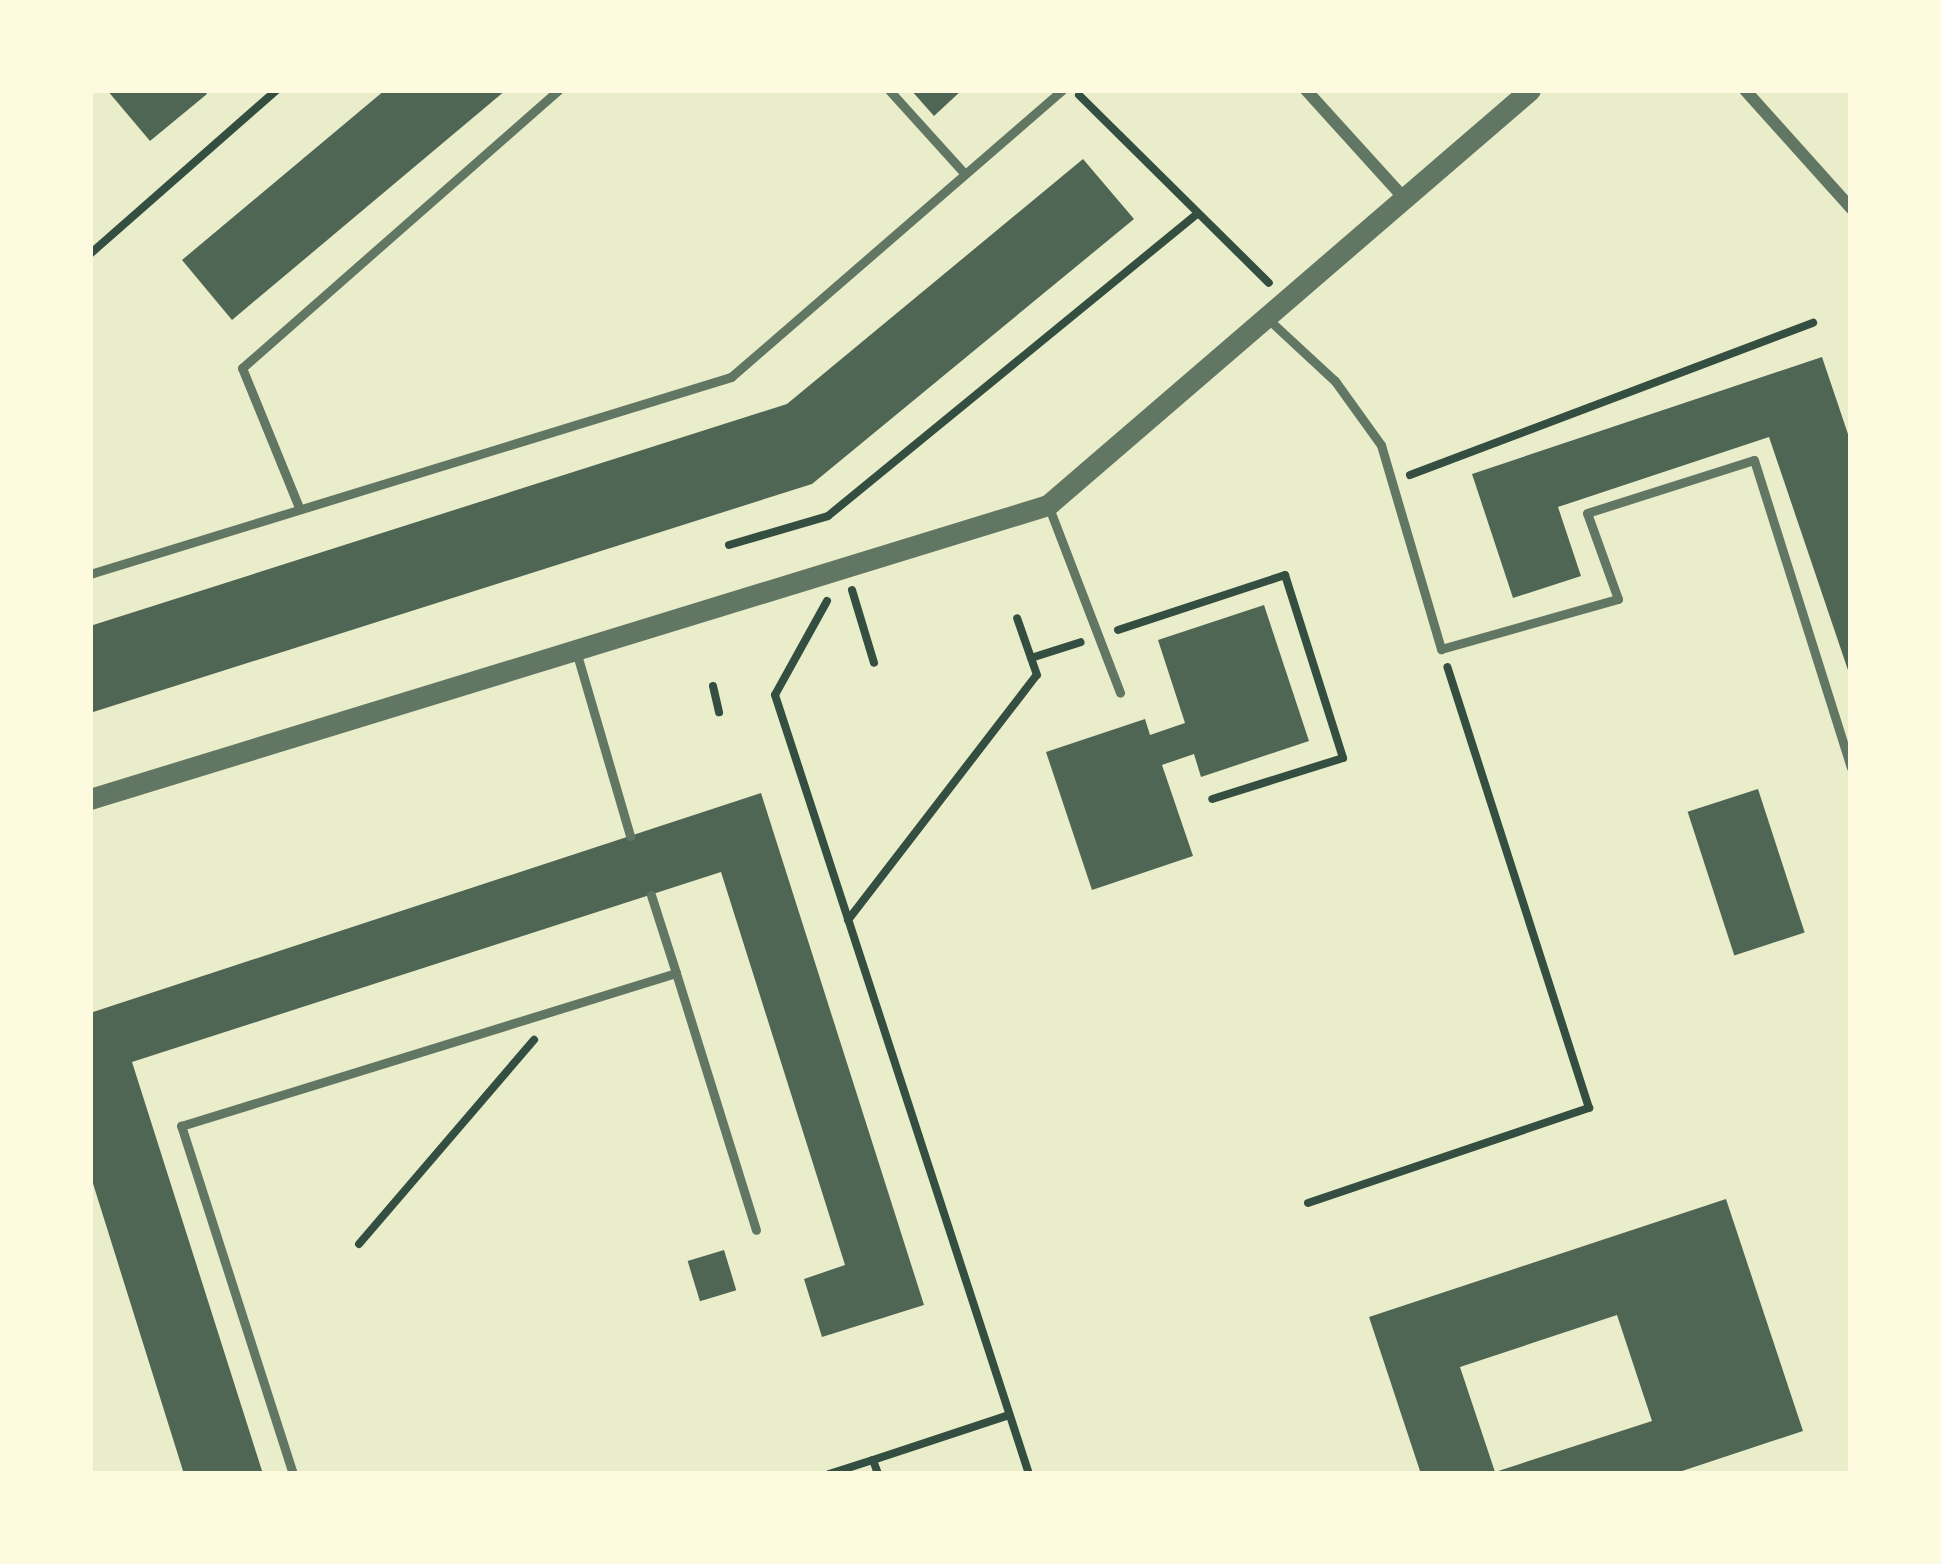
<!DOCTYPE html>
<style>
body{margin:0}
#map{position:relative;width:1941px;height:1564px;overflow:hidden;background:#e9edc9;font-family:"Noto Sans",sans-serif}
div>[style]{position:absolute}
.building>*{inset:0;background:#4f6655;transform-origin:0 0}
.path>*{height:8px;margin:-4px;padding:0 4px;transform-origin:4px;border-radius:4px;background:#344e41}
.service>*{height:9px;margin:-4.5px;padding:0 4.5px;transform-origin:4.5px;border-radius:4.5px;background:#617663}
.minor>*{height:12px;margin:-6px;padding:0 6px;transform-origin:6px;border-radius:6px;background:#617663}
.tertiary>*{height:21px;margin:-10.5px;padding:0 10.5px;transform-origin:10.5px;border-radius:10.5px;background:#617663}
span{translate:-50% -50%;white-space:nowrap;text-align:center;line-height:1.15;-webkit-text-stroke:9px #fefae0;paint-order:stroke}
.frame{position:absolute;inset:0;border:93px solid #fefae0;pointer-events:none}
</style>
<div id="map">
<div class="building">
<i style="clip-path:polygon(107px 90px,204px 90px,207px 94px,150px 141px)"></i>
<i style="clip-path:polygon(385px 90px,506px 90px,232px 320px,182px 260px)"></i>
<i style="clip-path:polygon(911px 90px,962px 90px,934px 116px)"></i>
<i style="clip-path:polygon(1083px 159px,1134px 219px,812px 484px,90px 713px,90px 626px,787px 404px)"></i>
<i style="clip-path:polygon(1822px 357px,1851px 443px,1851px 679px,1769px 437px,1558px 507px,1581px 576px,1513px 598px,1472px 474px)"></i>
<i style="clip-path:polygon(1264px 605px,1309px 741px,1201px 777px,1194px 754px,1162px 765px,1193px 856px,1092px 890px,1046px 752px,1145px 719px,1150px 735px,1185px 723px,1158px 640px)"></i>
<i style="left:1758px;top:789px;width:151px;height:74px;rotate:72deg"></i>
<i style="clip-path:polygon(761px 793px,924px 1305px,822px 1337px,804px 1279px,845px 1265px,721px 872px,132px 1062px,263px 1474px,184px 1474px,90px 1174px,90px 1013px)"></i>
<i style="clip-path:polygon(evenodd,1726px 1199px,1803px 1431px,1673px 1474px,1421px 1474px,1369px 1317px,1726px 1199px,1617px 1315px,1652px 1421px,1495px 1472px,1460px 1367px,1617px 1315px)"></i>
<i style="left:724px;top:1250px;width:42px;height:38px;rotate:73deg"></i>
</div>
<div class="path">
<i style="left:1079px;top:95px;width:267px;rotate:44.7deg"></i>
<i style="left:90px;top:254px;width:249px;rotate:-41.3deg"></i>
<i style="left:1410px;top:475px;width:431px;rotate:-20.7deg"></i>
<i style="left:729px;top:545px;width:103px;rotate:-16.3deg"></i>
<i style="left:828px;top:516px;width:477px;rotate:-39.3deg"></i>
<i style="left:852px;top:590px;width:76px;rotate:73.2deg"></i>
<i style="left:827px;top:601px;width:107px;rotate:119deg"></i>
<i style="left:775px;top:695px;width:819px;rotate:71.94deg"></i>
<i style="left:1118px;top:630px;width:176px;rotate:-18.2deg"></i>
<i style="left:1285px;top:575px;width:192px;rotate:72.4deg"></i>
<i style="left:1343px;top:758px;width:137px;rotate:162.6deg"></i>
<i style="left:1031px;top:658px;width:52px;rotate:-17.7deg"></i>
<i style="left:713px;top:686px;width:27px;rotate:77deg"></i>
<i style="left:848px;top:920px;width:309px;rotate:-52.4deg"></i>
<i style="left:1037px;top:675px;width:60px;rotate:-109.3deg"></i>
<i style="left:1308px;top:1203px;width:297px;rotate:-18.7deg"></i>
<i style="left:1589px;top:1108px;width:463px;rotate:-107.8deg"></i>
<i style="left:359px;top:1244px;width:269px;rotate:-49.4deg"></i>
<i style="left:873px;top:1460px;width:143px;rotate:-18.3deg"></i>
<i style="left:829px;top:1474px;width:46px;rotate:-17.7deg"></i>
<i style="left:873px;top:1460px;width:15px;rotate:70deg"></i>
</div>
<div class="service">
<i style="left:889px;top:90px;width:112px;rotate:47.9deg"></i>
<i style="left:1268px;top:319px;width:91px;rotate:42.8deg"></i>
<i style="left:1335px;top:381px;width:79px;rotate:54.3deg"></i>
<i style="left:1381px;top:445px;width:213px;rotate:73.6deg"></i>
<i style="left:1441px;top:649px;width:184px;rotate:-15.8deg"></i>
<i style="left:1618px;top:599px;width:91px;rotate:-109.8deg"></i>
<i style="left:1587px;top:513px;width:175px;rotate:-17.6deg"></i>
<i style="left:1754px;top:460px;width:322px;rotate:72.5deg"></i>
<i style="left:298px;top:505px;width:148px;rotate:-112.2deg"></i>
<i style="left:242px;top:368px;width:421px;rotate:-41.3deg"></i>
<i style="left:1048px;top:505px;width:201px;rotate:69deg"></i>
<i style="left:90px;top:574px;width:671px;rotate:-17.08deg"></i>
<i style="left:731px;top:377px;width:438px;rotate:-40.9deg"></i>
<i style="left:576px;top:651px;width:193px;rotate:73.7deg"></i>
<i style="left:651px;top:895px;width:82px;rotate:72.2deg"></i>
<i style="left:293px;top:1474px;width:366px;rotate:-107.8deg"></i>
<i style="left:181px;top:1126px;width:518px;rotate:-17.18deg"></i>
<i style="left:676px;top:973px;width:269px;rotate:72.7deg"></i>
</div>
<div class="minor">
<i style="left:1306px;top:90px;width:147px;rotate:47.8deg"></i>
<i style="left:1745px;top:90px;width:159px;rotate:48.1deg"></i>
</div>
<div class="tertiary">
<i style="left:90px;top:799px;width:1002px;rotate:-17.06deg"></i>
<i style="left:1048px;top:505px;width:636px;rotate:-40.73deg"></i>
</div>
<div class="frame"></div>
</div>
